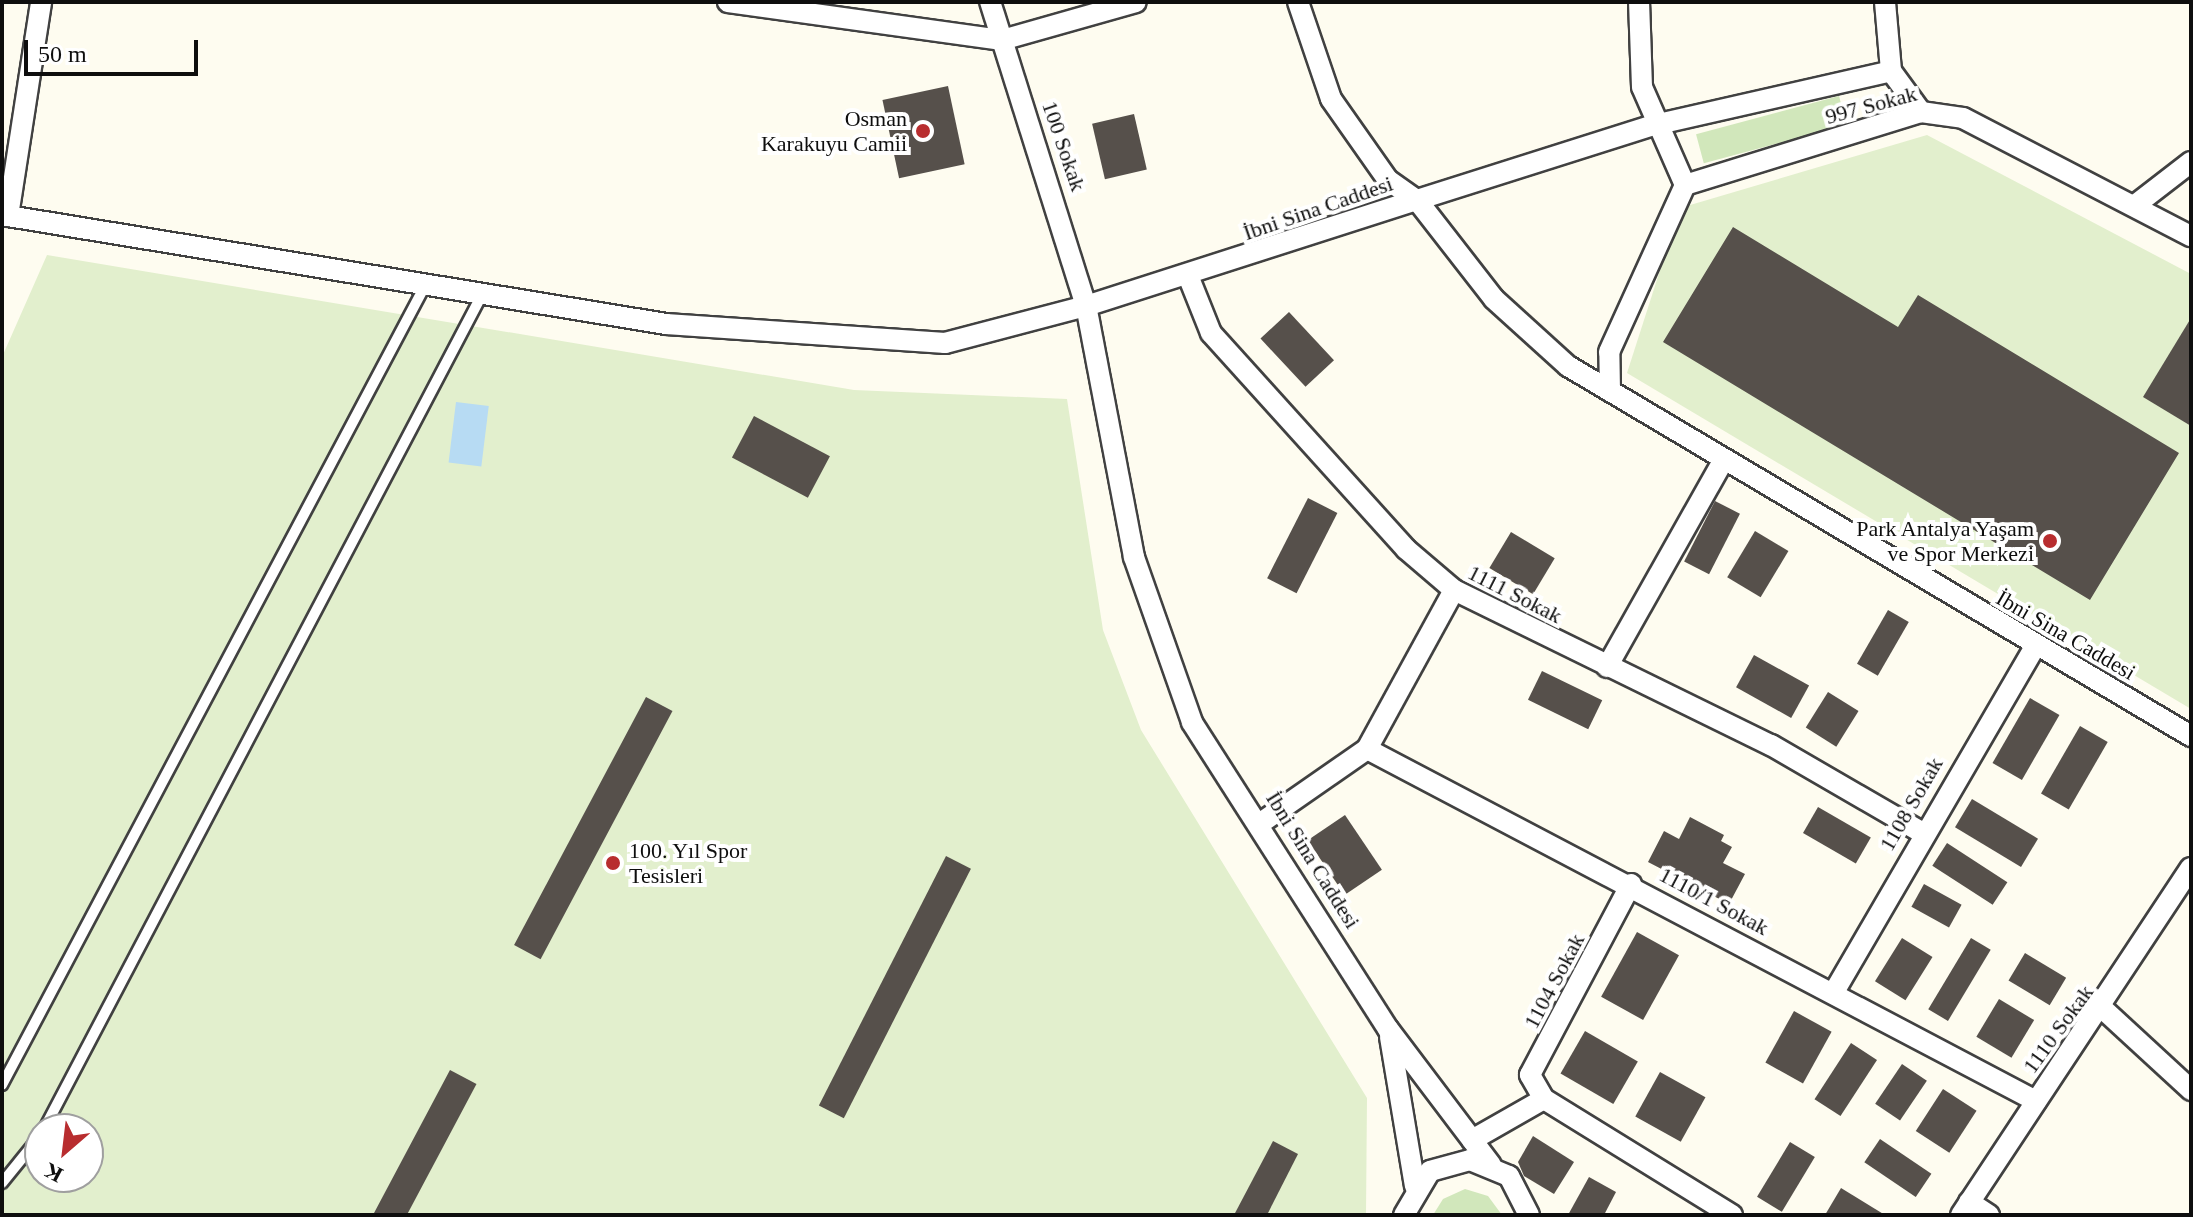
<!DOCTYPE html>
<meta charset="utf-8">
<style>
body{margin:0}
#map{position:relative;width:2193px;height:1217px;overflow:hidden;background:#fefcf0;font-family:"Times New Roman",serif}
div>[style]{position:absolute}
.green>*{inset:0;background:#d1e7bb;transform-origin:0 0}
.pitch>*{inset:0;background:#e2efcd}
.water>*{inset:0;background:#b7dbf3;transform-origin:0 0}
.building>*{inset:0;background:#56504b;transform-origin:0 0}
.roads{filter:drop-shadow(2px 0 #414141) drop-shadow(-2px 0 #414141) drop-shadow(0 2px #414141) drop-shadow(0 -2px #414141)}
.service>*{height:10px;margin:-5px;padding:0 5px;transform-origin:5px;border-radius:5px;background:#fff}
.minor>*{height:20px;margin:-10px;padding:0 10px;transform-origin:10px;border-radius:10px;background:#fff}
.dots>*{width:22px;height:22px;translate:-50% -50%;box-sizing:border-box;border:4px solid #fff;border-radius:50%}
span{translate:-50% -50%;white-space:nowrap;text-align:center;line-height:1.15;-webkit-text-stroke:8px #fff;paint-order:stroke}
.street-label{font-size:22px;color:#0e0e0e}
.poi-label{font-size:22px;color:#0e0e0e}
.right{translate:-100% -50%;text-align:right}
.left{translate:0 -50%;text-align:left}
.frame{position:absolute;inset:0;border:4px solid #0e0e0e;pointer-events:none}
.north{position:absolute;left:24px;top:1113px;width:80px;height:80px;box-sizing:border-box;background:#fff;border:2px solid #9f9f9f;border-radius:50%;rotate:208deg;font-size:22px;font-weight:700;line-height:32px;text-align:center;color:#0e0e0e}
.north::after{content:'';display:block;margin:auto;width:28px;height:36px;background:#b82d2f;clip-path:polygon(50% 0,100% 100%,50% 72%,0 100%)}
.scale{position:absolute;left:24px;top:40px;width:174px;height:36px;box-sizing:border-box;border:4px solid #0e0e0e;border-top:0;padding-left:10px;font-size:24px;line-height:28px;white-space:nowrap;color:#0e0e0e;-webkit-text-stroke:6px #fff;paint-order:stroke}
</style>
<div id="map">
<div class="green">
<i style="left:1839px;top:96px;width:30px;height:148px;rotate:75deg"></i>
<i style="clip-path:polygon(1465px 1189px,1488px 1196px,1502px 1215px,1433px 1215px,1443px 1199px)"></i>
</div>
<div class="pitch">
<i style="clip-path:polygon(1927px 135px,2191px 274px,2191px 709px,1627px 373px,1680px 208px)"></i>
<i style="clip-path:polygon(evenodd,47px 255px,854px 390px,1067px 399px,1103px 630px,1141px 730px,1367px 1098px,1366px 1215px,2px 1215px,2px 357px,47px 255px,40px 1129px,88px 1129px,88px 1177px,40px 1177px,40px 1129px)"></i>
</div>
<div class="water">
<i style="left:456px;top:402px;width:33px;height:61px;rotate:7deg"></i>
</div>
<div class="building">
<i style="left:948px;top:86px;width:80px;height:67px;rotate:78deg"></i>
<i style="left:1134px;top:114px;width:57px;height:43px;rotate:77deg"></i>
<i style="clip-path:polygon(1733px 227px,1898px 327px,1918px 295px,2179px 453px,2090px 600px,1663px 342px)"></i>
<i style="left:1289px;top:312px;width:66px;height:39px;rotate:47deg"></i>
<i style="clip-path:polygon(2191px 318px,2191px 426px,2143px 397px)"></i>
<i style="left:754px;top:416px;width:86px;height:47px;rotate:28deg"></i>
<i style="left:1308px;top:498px;width:33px;height:90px;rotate:27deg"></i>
<i style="left:1715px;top:501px;width:28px;height:68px;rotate:27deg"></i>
<i style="left:1755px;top:531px;width:39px;height:54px;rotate:31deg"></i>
<i style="left:1511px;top:532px;width:51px;height:42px;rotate:31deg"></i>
<i style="left:1888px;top:610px;width:24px;height:62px;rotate:30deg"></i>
<i style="left:1754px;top:655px;width:63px;height:37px;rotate:29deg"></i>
<i style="left:1542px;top:671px;width:67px;height:32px;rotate:26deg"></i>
<i style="left:1828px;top:692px;width:36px;height:42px;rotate:32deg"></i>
<i style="left:646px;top:697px;width:30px;height:281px;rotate:28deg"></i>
<i style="left:2030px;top:698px;width:34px;height:75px;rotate:30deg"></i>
<i style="left:2080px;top:726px;width:32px;height:78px;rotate:30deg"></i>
<i style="left:1972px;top:799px;width:77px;height:33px;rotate:31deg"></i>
<i style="left:1818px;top:807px;width:61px;height:30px;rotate:30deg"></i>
<i style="left:1345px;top:815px;width:66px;height:45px;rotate:56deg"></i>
<i style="clip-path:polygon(1690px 817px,1724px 835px,1721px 841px,1732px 847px,1723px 863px,1745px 874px,1729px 904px,1648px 862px,1664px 831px,1679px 839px)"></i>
<i style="left:1947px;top:843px;width:72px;height:27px;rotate:33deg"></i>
<i style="left:946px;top:856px;width:28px;height:280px;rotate:27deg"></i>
<i style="left:1924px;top:884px;width:43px;height:26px;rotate:29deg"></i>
<i style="left:1637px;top:932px;width:48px;height:74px;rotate:29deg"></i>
<i style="left:1902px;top:938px;width:36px;height:51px;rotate:32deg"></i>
<i style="left:1971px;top:938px;width:23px;height:83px;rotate:31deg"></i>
<i style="left:2025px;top:953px;width:48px;height:32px;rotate:31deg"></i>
<i style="left:1999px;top:999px;width:41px;height:44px;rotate:31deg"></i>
<i style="left:1794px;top:1011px;width:43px;height:59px;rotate:29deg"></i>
<i style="left:1585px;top:1031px;width:61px;height:49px;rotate:30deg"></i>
<i style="left:1851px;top:1043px;width:31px;height:67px;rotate:33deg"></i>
<i style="left:1902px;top:1064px;width:30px;height:48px;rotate:34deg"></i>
<i style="left:450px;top:1070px;width:30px;height:163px;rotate:28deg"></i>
<i style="left:1660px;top:1072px;width:52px;height:51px;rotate:29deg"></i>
<i style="left:1943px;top:1089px;width:40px;height:50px;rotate:33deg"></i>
<i style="clip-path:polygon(1533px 1136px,1574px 1162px,1554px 1194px,1524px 1176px,1518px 1162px)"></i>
<i style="left:1880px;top:1139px;width:62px;height:28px;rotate:34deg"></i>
<i style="clip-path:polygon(1273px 1141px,1298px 1154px,1267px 1215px,1234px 1215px)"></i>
<i style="left:1790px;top:1142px;width:29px;height:64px;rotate:31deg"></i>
<i style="clip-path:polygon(1589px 1177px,1616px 1192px,1604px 1215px,1568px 1215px)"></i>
<i style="clip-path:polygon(1841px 1188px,1885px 1215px,1825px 1215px)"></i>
</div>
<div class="roads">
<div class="service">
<i style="left:2px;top:1085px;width:906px;rotate:-62.11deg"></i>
<i style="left:44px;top:1129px;width:944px;rotate:-62.3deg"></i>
<i style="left:2px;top:1183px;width:60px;rotate:-51deg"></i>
</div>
<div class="minor">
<i style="left:728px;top:2px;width:277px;rotate:7.9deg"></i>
<i style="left:1002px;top:40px;width:139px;rotate:-15.8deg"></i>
<i style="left:1298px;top:2px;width:102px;rotate:71.2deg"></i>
<i style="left:1331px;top:99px;width:99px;rotate:54.9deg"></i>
<i style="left:1388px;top:180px;width:35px;rotate:35deg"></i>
<i style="left:1417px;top:200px;width:249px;rotate:-17.6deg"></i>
<i style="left:1654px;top:125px;width:243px;rotate:-12.8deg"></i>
<i style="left:1885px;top:2px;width:69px;rotate:85deg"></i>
<i style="left:1891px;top:71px;width:51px;rotate:53.8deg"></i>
<i style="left:1685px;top:185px;width:247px;rotate:-17.2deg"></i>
<i style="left:1921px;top:112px;width:42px;rotate:8.1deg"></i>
<i style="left:1963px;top:118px;width:257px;rotate:27.4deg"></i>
<i style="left:2134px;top:206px;width:72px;rotate:-37.7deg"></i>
<i style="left:2px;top:215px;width:673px;rotate:9.32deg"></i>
<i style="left:666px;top:324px;width:280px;rotate:3.9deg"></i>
<i style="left:945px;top:343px;width:146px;rotate:-14.7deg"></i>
<i style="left:1086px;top:306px;width:319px;rotate:-107.5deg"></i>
<i style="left:8px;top:216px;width:217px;rotate:-81.2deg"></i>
<i style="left:1189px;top:278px;width:59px;rotate:68.2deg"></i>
<i style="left:1211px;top:333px;width:291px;rotate:47.9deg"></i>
<i style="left:1406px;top:549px;width:63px;rotate:40.5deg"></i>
<i style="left:1454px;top:590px;width:353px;rotate:26.1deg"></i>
<i style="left:1771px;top:745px;width:173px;rotate:30.1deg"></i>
<i style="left:1610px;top:391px;width:39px;rotate:-91deg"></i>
<i style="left:1609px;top:352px;width:183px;rotate:-65.5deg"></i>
<i style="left:1685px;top:185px;width:107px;rotate:-113.7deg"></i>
<i style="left:1642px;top:87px;width:85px;rotate:-92deg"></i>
<i style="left:1607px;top:667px;width:236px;rotate:-60.6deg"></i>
<i style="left:1367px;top:749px;width:756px;rotate:27.75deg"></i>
<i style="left:1262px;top:822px;width:128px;rotate:-34.8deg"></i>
<i style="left:1367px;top:749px;width:181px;rotate:-61.3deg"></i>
<i style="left:1631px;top:884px;width:216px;rotate:117.9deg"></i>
<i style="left:1530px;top:1075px;width:28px;rotate:60deg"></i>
<i style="left:1544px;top:1099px;width:221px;rotate:31.7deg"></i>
<i style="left:1834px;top:992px;width:402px;rotate:-59.8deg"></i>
<i style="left:2103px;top:1009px;width:120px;rotate:42.6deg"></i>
<i style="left:1390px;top:1037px;width:151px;rotate:80.5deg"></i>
<i style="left:1472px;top:1140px;width:83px;rotate:-29.7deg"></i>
<i style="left:1491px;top:1165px;width:171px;rotate:-127.1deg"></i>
<i style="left:1388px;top:1029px;width:364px;rotate:-122.6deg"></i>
<i style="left:1192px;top:722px;width:175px;rotate:-109.4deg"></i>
<i style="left:1134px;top:557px;width:256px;rotate:-100.8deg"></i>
<i style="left:1086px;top:306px;width:348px;rotate:-17.8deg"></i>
<i style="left:1417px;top:200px;width:125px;rotate:52.1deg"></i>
<i style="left:1494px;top:299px;width:100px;rotate:42.2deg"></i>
<i style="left:1568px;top:366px;width:725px;rotate:30.71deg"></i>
<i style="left:1969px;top:1202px;width:24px;rotate:33deg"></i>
<i style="left:1404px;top:1215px;width:51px;rotate:-59.4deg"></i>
<i style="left:1430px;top:1171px;width:41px;rotate:-15.4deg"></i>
<i style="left:1470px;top:1160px;width:42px;rotate:22.3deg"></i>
<i style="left:1509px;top:1176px;width:44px;rotate:62.9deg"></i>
<i style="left:1961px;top:1215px;width:416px;rotate:-56.5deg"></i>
</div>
</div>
<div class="dots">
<i style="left:923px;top:131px;background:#b82d2f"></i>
<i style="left:2050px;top:541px;background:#b82d2f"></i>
<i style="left:613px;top:863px;background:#b82d2f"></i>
</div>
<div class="street-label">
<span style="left:1871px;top:105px;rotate:-15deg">997 Sokak</span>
<span style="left:1064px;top:146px;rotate:71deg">100 Sokak</span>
<span style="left:1318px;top:208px;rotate:-19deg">İbni Sina Caddesi</span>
<span style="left:1515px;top:594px;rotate:27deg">1111 Sokak</span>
<span style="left:2066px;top:635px;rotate:30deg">İbni Sina Caddesi</span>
<span style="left:1911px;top:804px;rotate:-60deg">1108 Sokak</span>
<span style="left:1313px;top:860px;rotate:58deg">İbni Sina Caddesi</span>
<span style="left:1714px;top:901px;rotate:28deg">1110/1 Sokak</span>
<span style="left:1554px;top:981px;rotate:-62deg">1104 Sokak</span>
<span style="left:2058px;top:1029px;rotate:-54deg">1110 Sokak</span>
</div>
<div class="poi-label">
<span class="right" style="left:907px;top:131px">Osman<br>Karakuyu Camii</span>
<span class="right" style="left:2034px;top:541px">Park Antalya Yaşam<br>ve Spor Merkezi</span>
<span class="left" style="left:629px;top:863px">100. Yıl Spor<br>Tesisleri</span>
</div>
<div class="frame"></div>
<div class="north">K</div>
<div class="scale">50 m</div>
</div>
